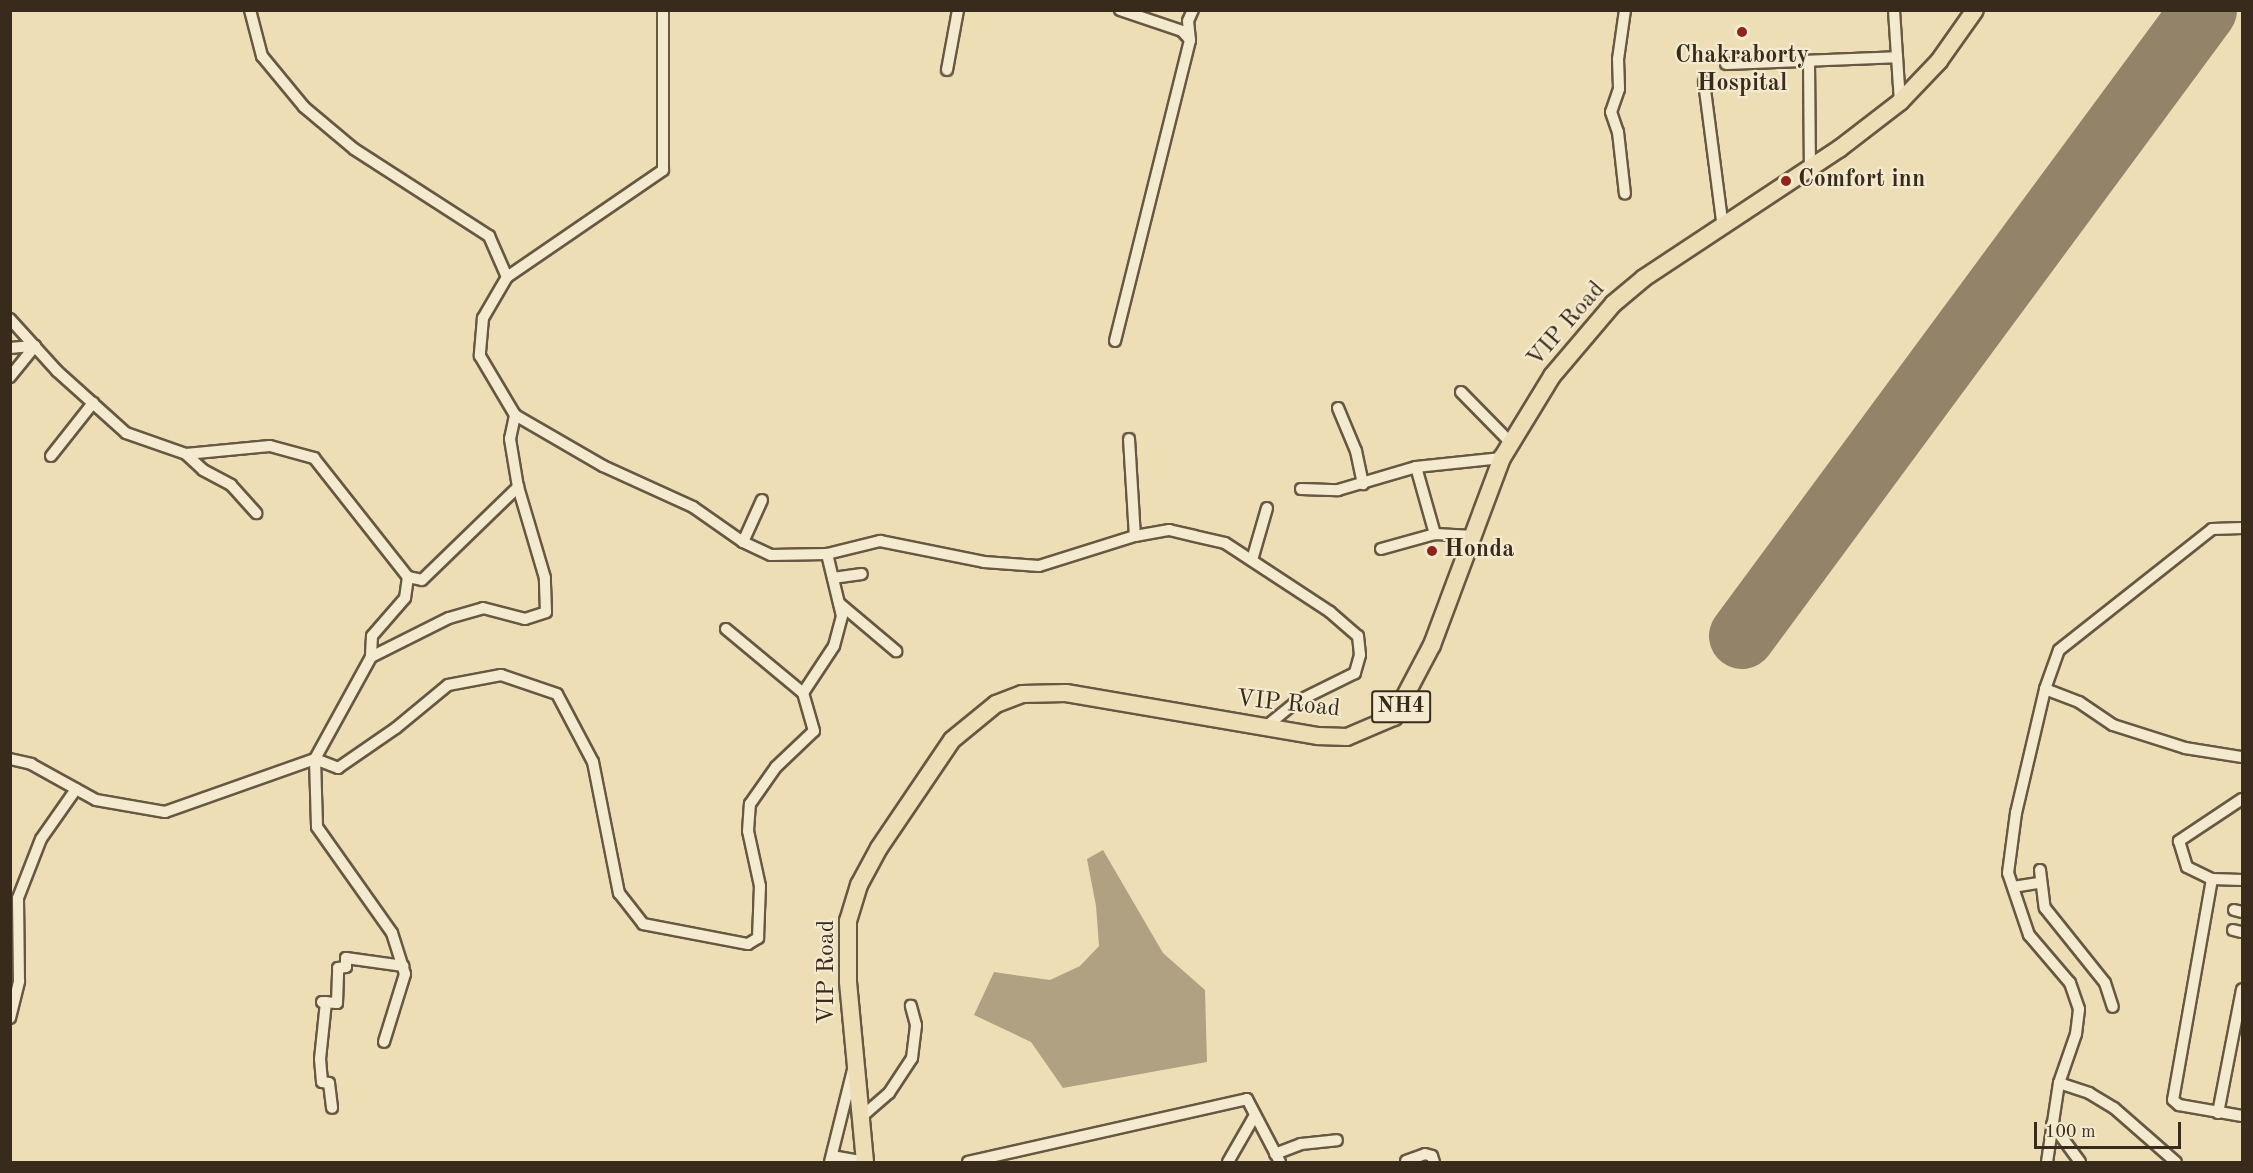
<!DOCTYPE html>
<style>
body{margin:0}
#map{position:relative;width:2253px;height:1173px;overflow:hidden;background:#eedeb6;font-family:"Old Standard TT",serif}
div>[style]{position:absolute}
.water>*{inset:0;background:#b0a182}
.runway>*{height:66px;margin:-33px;padding:0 33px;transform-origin:33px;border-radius:33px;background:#938469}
.roads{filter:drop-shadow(2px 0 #665842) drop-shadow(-2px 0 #665842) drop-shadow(0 2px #665842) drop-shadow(0 -2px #665842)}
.minor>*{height:10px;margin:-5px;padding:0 5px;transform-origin:5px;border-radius:5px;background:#f4ead0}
.highway>*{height:16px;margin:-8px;padding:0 8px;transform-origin:8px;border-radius:8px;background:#eedeb6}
.dots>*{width:16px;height:16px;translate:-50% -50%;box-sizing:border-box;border:3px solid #f4ead0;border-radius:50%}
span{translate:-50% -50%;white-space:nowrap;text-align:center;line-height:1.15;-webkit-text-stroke:4.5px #f4ead0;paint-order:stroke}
.shield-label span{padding:2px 4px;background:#f4ead0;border:2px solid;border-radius:4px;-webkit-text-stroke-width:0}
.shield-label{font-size:22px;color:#382b1c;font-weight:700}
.poi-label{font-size:24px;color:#382b1c;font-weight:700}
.left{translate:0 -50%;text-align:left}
.street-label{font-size:24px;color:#382b1c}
.frame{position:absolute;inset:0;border:12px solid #382b1c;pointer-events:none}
.scale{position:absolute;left:2034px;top:1122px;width:147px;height:27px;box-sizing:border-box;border:3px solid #382b1c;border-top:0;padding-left:8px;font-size:18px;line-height:21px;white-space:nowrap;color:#382b1c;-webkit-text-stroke:4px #f4ead0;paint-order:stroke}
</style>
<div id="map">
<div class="water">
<i style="clip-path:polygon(1103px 850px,1163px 953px,1205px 990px,1207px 1062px,1063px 1088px,1031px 1042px,974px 1015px,994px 972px,1050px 980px,1080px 966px,1099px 946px,1096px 906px,1087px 859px)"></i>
</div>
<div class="runway">
<i style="left:1742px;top:636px;width:778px;rotate:-53.57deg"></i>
</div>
<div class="roads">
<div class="minor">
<i style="left:250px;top:10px;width:48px;rotate:75.4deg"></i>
<i style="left:262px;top:56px;width:66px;rotate:50.5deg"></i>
<i style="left:304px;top:107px;width:65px;rotate:40deg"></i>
<i style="left:354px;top:149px;width:161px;rotate:32.8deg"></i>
<i style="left:489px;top:236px;width:45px;rotate:66.3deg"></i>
<i style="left:507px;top:277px;width:48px;rotate:120.3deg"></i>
<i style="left:483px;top:318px;width:38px;rotate:95deg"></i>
<i style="left:480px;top:356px;width:69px;rotate:59.3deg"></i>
<i style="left:515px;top:415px;width:102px;rotate:30.1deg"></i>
<i style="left:603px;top:466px;width:99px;rotate:24.5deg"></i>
<i style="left:693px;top:507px;width:61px;rotate:35deg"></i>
<i style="left:743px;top:542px;width:31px;rotate:25deg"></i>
<i style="left:771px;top:555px;width:56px;rotate:-1deg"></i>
<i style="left:827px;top:554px;width:55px;rotate:-13.8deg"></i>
<i style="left:880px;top:541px;width:106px;rotate:11.4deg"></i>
<i style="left:984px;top:562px;width:55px;rotate:4.2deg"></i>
<i style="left:1039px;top:566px;width:101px;rotate:-17.4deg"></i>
<i style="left:1135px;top:536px;width:35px;rotate:-10deg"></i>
<i style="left:1169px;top:530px;width:57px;rotate:13.1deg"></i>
<i style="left:1225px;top:543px;width:126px;rotate:33.3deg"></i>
<i style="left:1330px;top:612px;width:37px;rotate:41deg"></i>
<i style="left:1358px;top:636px;width:19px;rotate:84deg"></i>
<i style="left:1360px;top:655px;width:19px;rotate:106deg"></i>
<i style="left:1355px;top:673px;width:66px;rotate:153.8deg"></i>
<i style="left:1296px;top:702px;width:43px;rotate:140.7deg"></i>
<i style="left:1120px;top:10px;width:65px;rotate:18.7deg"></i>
<i style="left:1182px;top:31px;width:12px;rotate:48deg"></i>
<i style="left:1625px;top:10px;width:49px;rotate:98.1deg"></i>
<i style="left:1618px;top:59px;width:30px;rotate:88deg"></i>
<i style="left:1619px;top:89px;width:24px;rotate:109deg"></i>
<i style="left:1611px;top:112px;width:21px;rotate:71deg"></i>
<i style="left:1618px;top:132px;width:62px;rotate:83.6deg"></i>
<i style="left:1894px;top:10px;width:92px;rotate:86.3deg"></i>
<i style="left:1809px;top:61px;width:108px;rotate:89.5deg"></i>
<i style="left:1726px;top:64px;width:171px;rotate:-2.3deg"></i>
<i style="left:947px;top:70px;width:61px;rotate:-79.6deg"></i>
<i style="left:1704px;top:82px;width:147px;rotate:82.6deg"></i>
<i style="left:507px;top:277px;width:189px;rotate:-34.4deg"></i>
<i style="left:663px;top:170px;width:160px;rotate:-90deg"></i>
<i style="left:10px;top:319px;width:70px;rotate:47.9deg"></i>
<i style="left:57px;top:371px;width:93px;rotate:41.9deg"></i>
<i style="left:126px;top:433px;width:64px;rotate:19.3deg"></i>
<i style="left:186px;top:454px;width:84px;rotate:-5.4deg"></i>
<i style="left:270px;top:446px;width:46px;rotate:15.3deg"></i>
<i style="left:314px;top:458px;width:152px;rotate:51.7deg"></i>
<i style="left:408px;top:577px;width:21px;rotate:98deg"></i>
<i style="left:405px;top:598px;width:50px;rotate:131deg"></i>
<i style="left:372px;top:636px;width:21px;rotate:93deg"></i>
<i style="left:371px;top:657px;width:116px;rotate:118.8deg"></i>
<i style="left:315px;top:759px;width:68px;rotate:88.3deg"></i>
<i style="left:317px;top:827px;width:130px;rotate:54.7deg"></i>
<i style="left:392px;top:933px;width:43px;rotate:72.4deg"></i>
<i style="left:405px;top:974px;width:71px;rotate:107.2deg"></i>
<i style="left:1115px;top:341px;width:310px;rotate:-76deg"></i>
<i style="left:1190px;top:40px;width:19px;rotate:-96deg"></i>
<i style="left:1188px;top:21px;width:12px;rotate:-66deg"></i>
<i style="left:10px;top:348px;width:25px;rotate:-5deg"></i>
<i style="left:35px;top:346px;width:40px;rotate:129deg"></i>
<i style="left:1461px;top:392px;width:70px;rotate:45.6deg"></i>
<i style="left:1338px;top:408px;width:47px;rotate:67.3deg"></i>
<i style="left:1356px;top:451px;width:34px;rotate:78deg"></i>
<i style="left:1129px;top:439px;width:97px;rotate:86.5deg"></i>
<i style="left:186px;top:454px;width:23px;rotate:43deg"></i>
<i style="left:203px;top:470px;width:32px;rotate:28deg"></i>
<i style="left:231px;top:485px;width:38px;rotate:48deg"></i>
<i style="left:51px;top:456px;width:68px;rotate:-51.6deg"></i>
<i style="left:1416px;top:467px;width:70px;rotate:74.2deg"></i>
<i style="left:1301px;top:489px;width:37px;rotate:2deg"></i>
<i style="left:1338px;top:490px;width:81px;rotate:-16.4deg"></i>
<i style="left:1416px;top:467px;width:86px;rotate:-6deg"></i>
<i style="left:743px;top:542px;width:46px;rotate:-65.7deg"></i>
<i style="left:1381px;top:549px;width:56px;rotate:-15.5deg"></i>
<i style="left:1435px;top:534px;width:39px;rotate:3deg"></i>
<i style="left:1252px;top:560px;width:54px;rotate:-73.9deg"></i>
<i style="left:408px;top:577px;width:14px;rotate:12deg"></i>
<i style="left:422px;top:580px;width:134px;rotate:-44.1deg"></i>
<i style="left:833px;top:578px;width:29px;rotate:-8deg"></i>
<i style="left:839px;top:603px;width:75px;rotate:40.1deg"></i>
<i style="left:726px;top:629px;width:100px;rotate:39.7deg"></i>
<i style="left:371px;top:657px;width:87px;rotate:-26.6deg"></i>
<i style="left:449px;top:618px;width:35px;rotate:-16deg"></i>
<i style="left:483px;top:608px;width:43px;rotate:14.7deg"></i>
<i style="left:525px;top:619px;width:22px;rotate:-18deg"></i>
<i style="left:546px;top:612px;width:34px;rotate:-92deg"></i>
<i style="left:545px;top:578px;width:95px;rotate:-106.5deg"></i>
<i style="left:518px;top:487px;width:49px;rotate:-99.5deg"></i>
<i style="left:510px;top:439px;width:25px;rotate:-78deg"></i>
<i style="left:2045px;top:689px;width:36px;rotate:21deg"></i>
<i style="left:2079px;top:702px;width:41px;rotate:34.1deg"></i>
<i style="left:2113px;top:725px;width:76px;rotate:17.7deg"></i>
<i style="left:2185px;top:748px;width:58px;rotate:9deg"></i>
<i style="left:10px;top:759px;width:22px;rotate:13deg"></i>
<i style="left:31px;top:764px;width:74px;rotate:29deg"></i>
<i style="left:96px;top:800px;width:70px;rotate:9.9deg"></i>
<i style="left:165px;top:812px;width:159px;rotate:-19.5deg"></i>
<i style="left:315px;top:759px;width:25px;rotate:21deg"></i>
<i style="left:338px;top:768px;width:70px;rotate:-34.6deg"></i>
<i style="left:396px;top:728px;width:67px;rotate:-39.6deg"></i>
<i style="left:448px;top:685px;width:54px;rotate:-10.7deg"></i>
<i style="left:501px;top:675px;width:59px;rotate:18.7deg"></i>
<i style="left:557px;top:694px;width:77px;rotate:62.1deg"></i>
<i style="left:593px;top:762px;width:134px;rotate:78.8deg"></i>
<i style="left:619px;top:893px;width:39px;rotate:52deg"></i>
<i style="left:643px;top:924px;width:107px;rotate:10.8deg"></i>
<i style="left:748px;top:944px;width:12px;rotate:-31deg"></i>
<i style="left:758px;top:938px;width:52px;rotate:-87.8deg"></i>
<i style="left:760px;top:886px;width:56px;rotate:-102.3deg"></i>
<i style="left:748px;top:831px;width:27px;rotate:-86deg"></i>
<i style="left:750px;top:804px;width:45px;rotate:-54.9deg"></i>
<i style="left:776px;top:767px;width:52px;rotate:-43.5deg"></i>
<i style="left:814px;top:731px;width:40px;rotate:-106deg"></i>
<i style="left:803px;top:693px;width:56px;rotate:-56.6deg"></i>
<i style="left:834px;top:646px;width:31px;rotate:-75deg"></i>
<i style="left:842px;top:616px;width:64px;rotate:-103.6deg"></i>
<i style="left:2242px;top:799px;width:76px;rotate:146.3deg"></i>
<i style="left:2179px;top:841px;width:27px;rotate:73deg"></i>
<i style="left:2187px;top:867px;width:28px;rotate:26deg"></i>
<i style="left:2212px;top:879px;width:30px;rotate:2deg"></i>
<i style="left:2040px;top:870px;width:38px;rotate:83deg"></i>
<i style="left:2045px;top:908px;width:96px;rotate:51.3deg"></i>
<i style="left:2105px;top:983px;width:25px;rotate:72deg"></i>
<i style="left:2212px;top:879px;width:224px;rotate:100deg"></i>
<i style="left:2173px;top:1100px;width:8px;rotate:40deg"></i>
<i style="left:2179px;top:1105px;width:64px;rotate:9.9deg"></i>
<i style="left:2013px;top:887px;width:26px;rotate:-9deg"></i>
<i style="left:2234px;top:910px;width:8px;rotate:14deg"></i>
<i style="left:2233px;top:930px;width:9px;rotate:13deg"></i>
<i style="left:322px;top:1002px;width:15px;rotate:4deg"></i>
<i style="left:337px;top:1003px;width:35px;rotate:-88deg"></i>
<i style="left:338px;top:968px;width:8px;rotate:-7deg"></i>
<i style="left:346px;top:967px;width:9px;rotate:-90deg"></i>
<i style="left:346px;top:958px;width:58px;rotate:8deg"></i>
<i style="left:326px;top:1002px;width:57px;rotate:96deg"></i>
<i style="left:320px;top:1059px;width:23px;rotate:85deg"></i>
<i style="left:322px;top:1082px;width:7px;rotate:8deg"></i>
<i style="left:329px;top:1083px;width:25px;rotate:83deg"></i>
<i style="left:10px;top:1018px;width:38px;rotate:-76deg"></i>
<i style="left:19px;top:981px;width:83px;rotate:-90.7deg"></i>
<i style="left:18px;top:898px;width:63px;rotate:-68.7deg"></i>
<i style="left:41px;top:839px;width:61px;rotate:-55deg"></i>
<i style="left:2059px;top:1083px;width:32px;rotate:18deg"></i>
<i style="left:2089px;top:1093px;width:29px;rotate:31deg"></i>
<i style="left:2114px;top:1108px;width:82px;rotate:41.1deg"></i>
<i style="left:2218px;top:1113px;width:126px;rotate:-79deg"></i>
<i style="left:859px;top:1119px;width:40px;rotate:-41deg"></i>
<i style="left:889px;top:1093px;width:42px;rotate:-56.7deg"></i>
<i style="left:912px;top:1058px;width:33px;rotate:-83deg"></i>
<i style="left:916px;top:1025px;width:20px;rotate:-105deg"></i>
<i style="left:2052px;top:1124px;width:47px;rotate:53.6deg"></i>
<i style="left:1275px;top:1154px;width:28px;rotate:-21deg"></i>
<i style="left:1301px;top:1144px;width:36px;rotate:-6deg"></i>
<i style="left:832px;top:1156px;width:34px;rotate:10deg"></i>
<i style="left:1406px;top:1161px;width:20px;rotate:-20deg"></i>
<i style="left:1425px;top:1154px;width:7px;rotate:16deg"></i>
<i style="left:1432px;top:1156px;width:6px;rotate:72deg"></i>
<i style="left:830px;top:1162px;width:95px;rotate:-76deg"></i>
<i style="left:968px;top:1162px;width:286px;rotate:-12.7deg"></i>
<i style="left:1247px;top:1099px;width:71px;rotate:62.4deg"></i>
<i style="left:1228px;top:1162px;width:54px;rotate:-60.1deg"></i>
<i style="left:2047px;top:1162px;width:80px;rotate:-81.4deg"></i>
<i style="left:2059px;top:1083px;width:52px;rotate:-70.9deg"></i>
<i style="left:2076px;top:1034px;width:25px;rotate:-83deg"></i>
<i style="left:2079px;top:1009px;width:28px;rotate:-109deg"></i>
<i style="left:2070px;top:983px;width:63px;rotate:-130.5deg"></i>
<i style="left:2029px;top:935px;width:65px;rotate:-108.7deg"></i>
<i style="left:2008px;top:873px;width:61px;rotate:-82.4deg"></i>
<i style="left:2016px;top:813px;width:127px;rotate:-76.8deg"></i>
<i style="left:2045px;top:689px;width:41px;rotate:-70.3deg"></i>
<i style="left:2059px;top:650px;width:195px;rotate:-38.3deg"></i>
<i style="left:2212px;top:529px;width:30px;rotate:-2deg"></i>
</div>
<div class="highway">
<i style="left:865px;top:1162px;width:182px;rotate:-95.4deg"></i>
<i style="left:848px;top:981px;width:60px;rotate:-90deg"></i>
<i style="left:848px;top:921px;width:38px;rotate:-73deg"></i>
<i style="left:859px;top:885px;width:42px;rotate:-61.6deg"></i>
<i style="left:879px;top:848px;width:130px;rotate:-55.9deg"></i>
<i style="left:952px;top:740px;width:57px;rotate:-39.3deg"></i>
<i style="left:996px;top:704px;width:28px;rotate:-21deg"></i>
<i style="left:1022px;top:694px;width:44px;rotate:-1.3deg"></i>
<i style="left:1066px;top:693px;width:256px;rotate:9.7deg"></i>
<i style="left:1318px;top:736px;width:29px;rotate:2deg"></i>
<i style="left:1347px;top:737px;width:51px;rotate:-23.1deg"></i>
<i style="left:1394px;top:717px;width:81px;rotate:-62.2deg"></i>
<i style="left:1432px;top:645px;width:200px;rotate:-69.5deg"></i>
<i style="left:1502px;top:458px;width:96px;rotate:-58.6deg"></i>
<i style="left:1552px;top:376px;width:94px;rotate:-49.7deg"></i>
<i style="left:1613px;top:304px;width:40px;rotate:-40deg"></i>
<i style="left:1644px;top:278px;width:234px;rotate:-33.5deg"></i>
<i style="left:1839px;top:149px;width:77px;rotate:-37.6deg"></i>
<i style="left:1900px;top:102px;width:57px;rotate:-46.4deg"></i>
<i style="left:1939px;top:61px;width:62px;rotate:-54.8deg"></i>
</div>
</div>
<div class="dots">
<i style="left:1742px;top:32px;background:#8f2418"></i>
<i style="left:1786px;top:181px;background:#8f2418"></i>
<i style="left:1432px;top:551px;background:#8f2418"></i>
</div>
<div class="shield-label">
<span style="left:1401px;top:707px">NH4</span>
</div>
<div class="poi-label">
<span style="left:1742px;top:71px">Chakraborty<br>Hospital</span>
<span class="left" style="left:1798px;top:181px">Comfort inn</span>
<span class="left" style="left:1444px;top:551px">Honda</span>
</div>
<div class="street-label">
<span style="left:1567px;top:325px;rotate:-49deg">VIP Road</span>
<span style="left:1288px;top:705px;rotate:6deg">VIP Road</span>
<span style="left:828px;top:972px;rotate:-90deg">VIP Road</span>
</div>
<div class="frame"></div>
<div class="scale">100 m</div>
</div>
